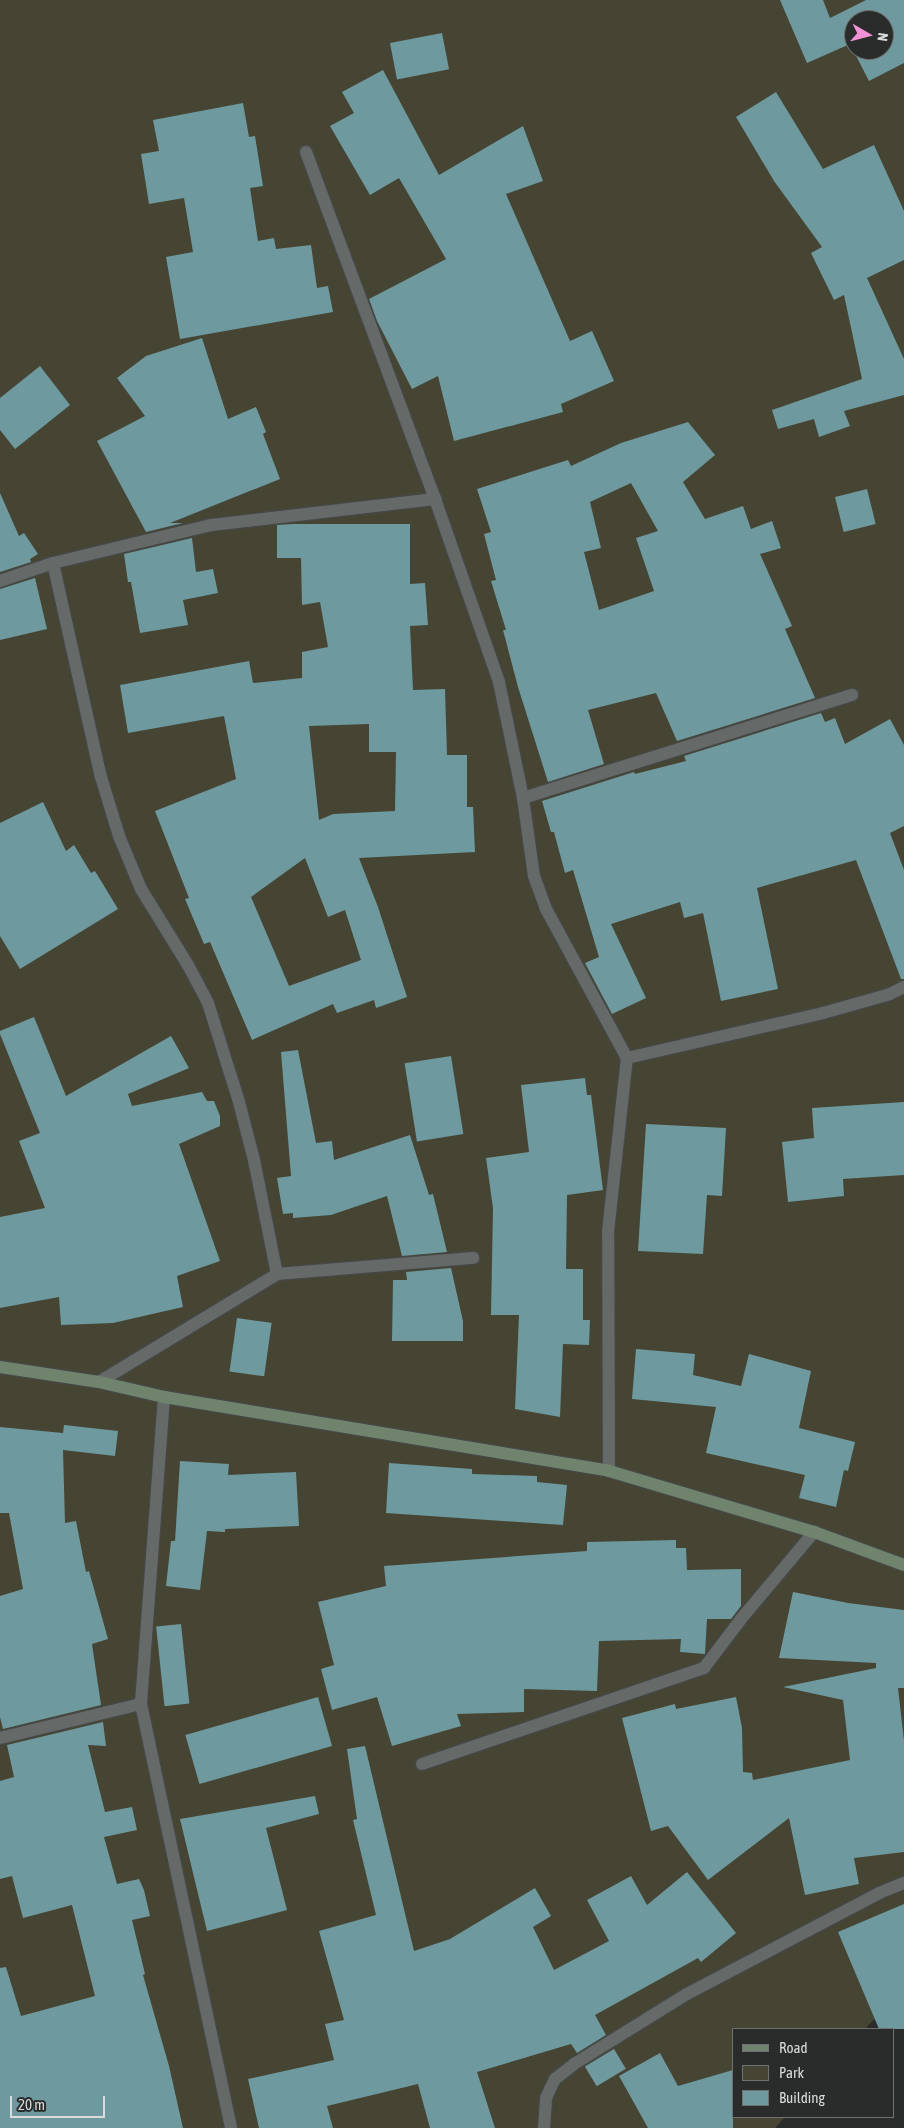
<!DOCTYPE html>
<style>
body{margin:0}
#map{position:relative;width:904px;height:2128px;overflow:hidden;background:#292c2b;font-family:"Asap Condensed",sans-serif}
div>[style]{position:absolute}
.green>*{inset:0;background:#464533}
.building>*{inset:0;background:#6e999e;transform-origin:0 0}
.roads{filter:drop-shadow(1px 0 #454847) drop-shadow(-1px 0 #454847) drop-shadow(0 1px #454847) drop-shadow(0 -1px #454847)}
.street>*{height:12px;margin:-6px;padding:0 6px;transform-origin:6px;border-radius:6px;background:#656a68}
.secondary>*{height:12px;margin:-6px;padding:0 6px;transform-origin:6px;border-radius:6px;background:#70846d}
span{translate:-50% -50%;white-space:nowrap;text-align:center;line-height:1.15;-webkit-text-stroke:5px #292c2b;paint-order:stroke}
.legend{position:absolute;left:732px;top:2028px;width:162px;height:90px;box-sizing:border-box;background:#292c2b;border:1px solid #6f7271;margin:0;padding:6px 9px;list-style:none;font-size:15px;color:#d8dbda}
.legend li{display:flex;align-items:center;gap:10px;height:25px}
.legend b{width:25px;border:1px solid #6f7271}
.north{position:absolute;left:844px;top:10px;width:50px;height:50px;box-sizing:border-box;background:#292c2b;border:1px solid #6f7271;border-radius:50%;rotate:98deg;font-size:14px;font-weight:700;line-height:20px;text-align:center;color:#d8dbda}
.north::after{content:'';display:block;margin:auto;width:18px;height:22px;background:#f391d6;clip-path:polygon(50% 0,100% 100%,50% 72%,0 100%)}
.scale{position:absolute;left:10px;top:2096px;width:95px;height:22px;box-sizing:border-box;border:2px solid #d8dbda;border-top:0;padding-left:6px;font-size:15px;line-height:18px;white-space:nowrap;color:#d8dbda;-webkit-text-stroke:4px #292c2b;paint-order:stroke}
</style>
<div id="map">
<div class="green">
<i style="clip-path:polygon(evenodd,0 0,904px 0,904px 1987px,865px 2029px,733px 2029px,733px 2117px,785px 2117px,775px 2128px,0 2128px,0 0,854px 20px,884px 20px,884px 50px,854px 50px,854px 20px)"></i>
</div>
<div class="building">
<i style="clip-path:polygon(evenodd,780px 0,823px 0,830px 18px,866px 0,904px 0,904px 63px,869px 81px,850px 44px,807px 63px,780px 0,854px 20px,884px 20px,884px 50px,854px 50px,854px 20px)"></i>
<i style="left:442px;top:33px;width:37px;height:53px;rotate:79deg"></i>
<i style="clip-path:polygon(383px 70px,439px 175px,523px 126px,543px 181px,506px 194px,570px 341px,592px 331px,614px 381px,561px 404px,563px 412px,454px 441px,438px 376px,412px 389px,377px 321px,369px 299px,446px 259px,399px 178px,370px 195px,330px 126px,354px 113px,342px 92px)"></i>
<i style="clip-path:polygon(776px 92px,823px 169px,874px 145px,904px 211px,904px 260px,867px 278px,904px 359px,904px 395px,844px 411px,850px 426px,819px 437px,814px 419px,778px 429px,772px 410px,862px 379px,844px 295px,834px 300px,811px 253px,822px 247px,774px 181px,736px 117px)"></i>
<i style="clip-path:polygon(243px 103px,249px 137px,255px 136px,263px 186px,250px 188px,258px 241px,274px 238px,276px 249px,311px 245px,317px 288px,328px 286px,333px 312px,180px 339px,166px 257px,193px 252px,184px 198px,149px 204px,141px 154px,159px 151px,153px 120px)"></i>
<i style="clip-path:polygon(202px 338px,228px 419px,256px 407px,266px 432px,263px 434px,280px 479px,170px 523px,183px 523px,146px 532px,97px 441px,145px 416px,117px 378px,146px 356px)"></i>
<i style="clip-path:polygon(40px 366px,70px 405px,15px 449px,0 430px,0 398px)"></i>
<i style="clip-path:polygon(evenodd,688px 422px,715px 455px,683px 482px,705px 519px,743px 506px,751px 529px,772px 521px,781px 548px,760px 554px,792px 626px,785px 629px,815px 698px,677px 741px,656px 693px,588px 710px,604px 764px,548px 782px,518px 687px,503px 630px,506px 630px,491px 581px,496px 580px,484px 534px,491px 532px,477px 489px,568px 460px,571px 466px,621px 443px,688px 422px,631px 483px,658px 531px,636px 538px,654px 591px,599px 610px,584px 552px,601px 548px,590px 502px,631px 483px)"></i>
<i style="left:867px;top:489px;width:36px;height:33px;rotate:76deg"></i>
<i style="clip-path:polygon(0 493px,19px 536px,24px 533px,38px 554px,30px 559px,31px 562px,0 572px)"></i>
<i style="clip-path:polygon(evenodd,293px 524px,410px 524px,410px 584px,425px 583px,428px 625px,410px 626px,413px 690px,445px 689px,447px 755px,467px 755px,467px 807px,473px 807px,475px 852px,359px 858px,378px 907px,407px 997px,376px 1008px,374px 1000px,337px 1013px,333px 1004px,252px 1040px,210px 942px,204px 944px,185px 899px,189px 898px,155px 811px,236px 779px,224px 716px,128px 733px,120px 685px,249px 661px,253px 683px,302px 678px,302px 652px,328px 647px,320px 602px,302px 605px,301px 558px,277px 558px,277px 525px,293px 524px,369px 724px,369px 752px,396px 752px,395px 811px,333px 814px,319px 820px,309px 726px,369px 724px,293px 524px,305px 858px,328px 917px,345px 910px,361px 960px,289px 986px,251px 897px,305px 858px)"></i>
<i style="clip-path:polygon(192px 538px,196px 572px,213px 569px,218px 593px,183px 600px,188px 625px,140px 633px,131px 582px,128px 582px,124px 554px)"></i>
<i style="clip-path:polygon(35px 578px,47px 629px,0 640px,0 589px)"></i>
<i style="clip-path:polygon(821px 713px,825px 722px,835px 718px,845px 744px,890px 719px,904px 745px,904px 826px,890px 833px,904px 870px,904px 979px,901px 979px,856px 860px,757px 888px,778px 989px,721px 1001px,703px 913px,684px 918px,680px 902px,611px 924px,646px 998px,612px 1014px,585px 963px,599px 957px,573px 870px,565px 873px,554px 832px,551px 832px,542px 801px,634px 772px,635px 774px,686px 761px,684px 756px)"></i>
<i style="clip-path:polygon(43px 802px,66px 851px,74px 845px,91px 873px,95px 871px,118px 909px,20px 969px,0 936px,0 823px)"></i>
<i style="clip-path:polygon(34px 1017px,66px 1096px,171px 1036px,189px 1068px,128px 1094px,132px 1106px,202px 1092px,207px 1101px,214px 1101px,220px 1116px,220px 1126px,179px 1144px,220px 1261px,177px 1276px,183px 1307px,113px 1323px,61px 1325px,59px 1297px,0 1308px,0 1217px,45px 1208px,19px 1141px,40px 1133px,0 1034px,0 1031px)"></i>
<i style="clip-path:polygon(298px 1050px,316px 1143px,332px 1141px,334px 1160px,410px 1135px,429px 1195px,433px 1194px,447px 1252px,402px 1256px,387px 1196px,331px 1215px,293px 1218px,293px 1213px,283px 1214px,277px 1178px,291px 1176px,281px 1052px)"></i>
<i style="left:451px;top:1056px;width:79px;height:47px;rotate:81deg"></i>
<i style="clip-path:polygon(585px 1078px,587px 1095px,591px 1095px,603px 1190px,567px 1195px,566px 1269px,583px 1269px,583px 1320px,590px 1320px,589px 1345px,563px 1344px,560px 1417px,515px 1409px,519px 1315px,491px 1315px,493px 1208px,486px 1158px,529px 1152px,521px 1085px)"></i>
<i style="clip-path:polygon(904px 1102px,904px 1175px,843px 1179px,844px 1196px,788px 1202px,782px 1142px,814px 1138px,812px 1108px)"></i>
<i style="clip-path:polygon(646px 1124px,726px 1128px,722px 1196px,707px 1195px,703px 1254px,638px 1251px)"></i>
<i style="clip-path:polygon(451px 1268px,463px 1321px,463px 1341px,392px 1341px,393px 1280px,407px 1280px,406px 1272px)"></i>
<i style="left:237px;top:1318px;width:35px;height:54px;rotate:8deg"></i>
<i style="clip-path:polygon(636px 1349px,695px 1354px,693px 1375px,741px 1386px,749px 1354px,811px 1371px,799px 1428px,855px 1442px,848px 1471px,844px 1470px,836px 1507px,799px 1498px,805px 1475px,706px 1453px,716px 1407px,632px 1399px)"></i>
<i style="clip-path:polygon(64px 1425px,118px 1431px,115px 1456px,63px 1450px,65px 1523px,76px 1521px,86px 1572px,89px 1571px,108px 1639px,92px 1644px,101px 1705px,3px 1729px,0 1717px,0 1596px,23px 1589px,9px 1513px,0 1513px,0 1427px,63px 1433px)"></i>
<i style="clip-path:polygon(180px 1461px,229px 1464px,228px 1475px,296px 1472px,299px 1526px,225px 1529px,225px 1532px,207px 1531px,200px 1590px,166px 1586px,171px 1541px,175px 1541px)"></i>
<i style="clip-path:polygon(389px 1463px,472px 1469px,472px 1474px,537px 1476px,537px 1482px,567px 1485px,563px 1525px,386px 1513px)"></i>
<i style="clip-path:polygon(676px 1540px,676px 1548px,686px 1548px,687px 1570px,741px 1569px,741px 1606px,731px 1619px,707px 1619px,705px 1654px,680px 1652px,681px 1639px,599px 1641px,597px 1691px,524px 1689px,524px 1712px,457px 1714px,461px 1726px,392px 1746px,377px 1697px,332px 1710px,321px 1669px,334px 1665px,318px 1602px,386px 1586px,384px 1566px,587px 1551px,587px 1542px)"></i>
<i style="clip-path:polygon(793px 1592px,848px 1603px,904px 1610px,904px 1688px,898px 1688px,904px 1741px,904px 1852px,854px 1858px,859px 1884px,805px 1895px,789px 1818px,708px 1880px,668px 1826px,651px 1831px,622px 1718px,675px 1704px,676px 1709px,736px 1697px,742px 1728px,743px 1772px,752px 1773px,753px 1780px,850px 1760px,843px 1700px,783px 1687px,876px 1668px,876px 1663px,779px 1658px)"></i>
<i style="left:181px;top:1624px;width:80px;height:25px;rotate:84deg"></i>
<i style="left:318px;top:1697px;width:51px;height:138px;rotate:74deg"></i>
<i style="clip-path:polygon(103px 1722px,106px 1746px,88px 1745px,105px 1812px,132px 1807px,137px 1830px,104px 1837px,117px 1884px,139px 1879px,144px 1890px,150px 1916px,132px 1920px,145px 1974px,143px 1975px,169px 2066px,183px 2128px,0 2128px,0 1968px,6px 1967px,21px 2016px,95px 1996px,72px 1905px,23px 1918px,12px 1876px,0 1879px,0 1781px,14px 1777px,7px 1745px)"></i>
<i style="clip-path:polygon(365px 1746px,414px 1951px,450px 1939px,535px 1888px,551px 1916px,533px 1927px,554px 1970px,609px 1941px,587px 1900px,631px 1876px,647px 1905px,687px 1872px,736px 1933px,701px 1962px,698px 1958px,595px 2015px,606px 2035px,577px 2053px,571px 2044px,477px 2072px,495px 2128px,430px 2128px,418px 2084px,327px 2106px,333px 2128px,259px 2128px,248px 2079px,334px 2060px,325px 2024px,344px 2020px,319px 1931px,376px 1915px,353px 1820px,357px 1819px,347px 1749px)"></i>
<i style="clip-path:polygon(315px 1796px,319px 1814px,266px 1828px,287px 1910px,207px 1931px,180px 1819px)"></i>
<i style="clip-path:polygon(904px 1904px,904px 2029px,879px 2029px,838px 1932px)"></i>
<i style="left:614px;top:2049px;width:23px;height:34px;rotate:59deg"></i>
<i style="clip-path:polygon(660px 2053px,678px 2086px,733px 2070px,733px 2128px,648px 2128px,619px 2076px)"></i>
</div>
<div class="roads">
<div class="street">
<i style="left:306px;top:152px;width:370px;rotate:69.6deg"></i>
<i style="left:435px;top:499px;width:194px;rotate:70.7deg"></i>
<i style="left:499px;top:682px;width:118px;rotate:78.3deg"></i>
<i style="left:523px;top:798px;width:79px;rotate:82deg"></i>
<i style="left:534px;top:876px;width:35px;rotate:70deg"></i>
<i style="left:546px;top:909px;width:170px;rotate:61.5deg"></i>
<i style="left:627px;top:1058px;width:201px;rotate:-12.9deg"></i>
<i style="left:823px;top:1013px;width:70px;rotate:-15.8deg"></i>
<i style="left:890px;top:994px;width:16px;rotate:-27deg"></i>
<i style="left:53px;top:563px;width:219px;rotate:77.4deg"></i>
<i style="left:101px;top:777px;width:62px;rotate:73deg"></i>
<i style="left:119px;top:836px;width:57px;rotate:67.5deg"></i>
<i style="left:141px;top:889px;width:89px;rotate:58.3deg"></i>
<i style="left:188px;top:965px;width:43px;rotate:62.2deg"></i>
<i style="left:208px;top:1003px;width:104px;rotate:72.6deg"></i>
<i style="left:239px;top:1102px;width:60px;rotate:75.5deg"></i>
<i style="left:254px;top:1160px;width:116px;rotate:78.6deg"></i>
<i style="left:0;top:581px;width:56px;rotate:-18.8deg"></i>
<i style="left:53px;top:563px;width:163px;rotate:-13.5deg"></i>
<i style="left:211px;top:525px;width:226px;rotate:-6.6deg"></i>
<i style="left:523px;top:798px;width:345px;rotate:-17.4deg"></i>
<i style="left:99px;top:1382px;width:208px;rotate:-31.2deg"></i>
<i style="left:277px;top:1274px;width:197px;rotate:-4.7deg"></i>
<i style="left:164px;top:1397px;width:308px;rotate:94.3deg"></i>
<i style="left:141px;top:1704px;width:433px;rotate:78deg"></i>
<i style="left:609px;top:1471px;width:239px;rotate:-90.2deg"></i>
<i style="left:608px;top:1232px;width:175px;rotate:-83.8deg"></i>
<i style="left:0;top:1738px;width:145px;rotate:-13.6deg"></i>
<i style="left:422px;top:1764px;width:298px;rotate:-18.8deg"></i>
<i style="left:704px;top:1668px;width:61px;rotate:-52.9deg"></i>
<i style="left:741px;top:1619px;width:114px;rotate:-50deg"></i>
<i style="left:544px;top:2128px;width:30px;rotate:-86deg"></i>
<i style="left:546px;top:2098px;width:21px;rotate:-65deg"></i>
<i style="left:555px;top:2079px;width:24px;rotate:-38deg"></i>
<i style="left:574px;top:2064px;width:133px;rotate:-31.8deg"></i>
<i style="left:687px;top:1994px;width:217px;rotate:-27.7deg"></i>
<i style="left:879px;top:1893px;width:27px;rotate:-22deg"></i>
</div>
<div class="secondary">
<i style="left:0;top:1367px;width:100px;rotate:8.6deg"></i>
<i style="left:99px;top:1382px;width:67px;rotate:13deg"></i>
<i style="left:164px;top:1397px;width:451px;rotate:9.4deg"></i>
<i style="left:609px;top:1471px;width:214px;rotate:16.6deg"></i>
<i style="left:814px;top:1532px;width:96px;rotate:20.1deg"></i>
</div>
</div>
<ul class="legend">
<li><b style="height:6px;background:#70846d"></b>Road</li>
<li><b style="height:14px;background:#464533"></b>Park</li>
<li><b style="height:14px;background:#6e999e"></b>Building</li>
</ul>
<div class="north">N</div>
<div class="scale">20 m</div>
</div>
